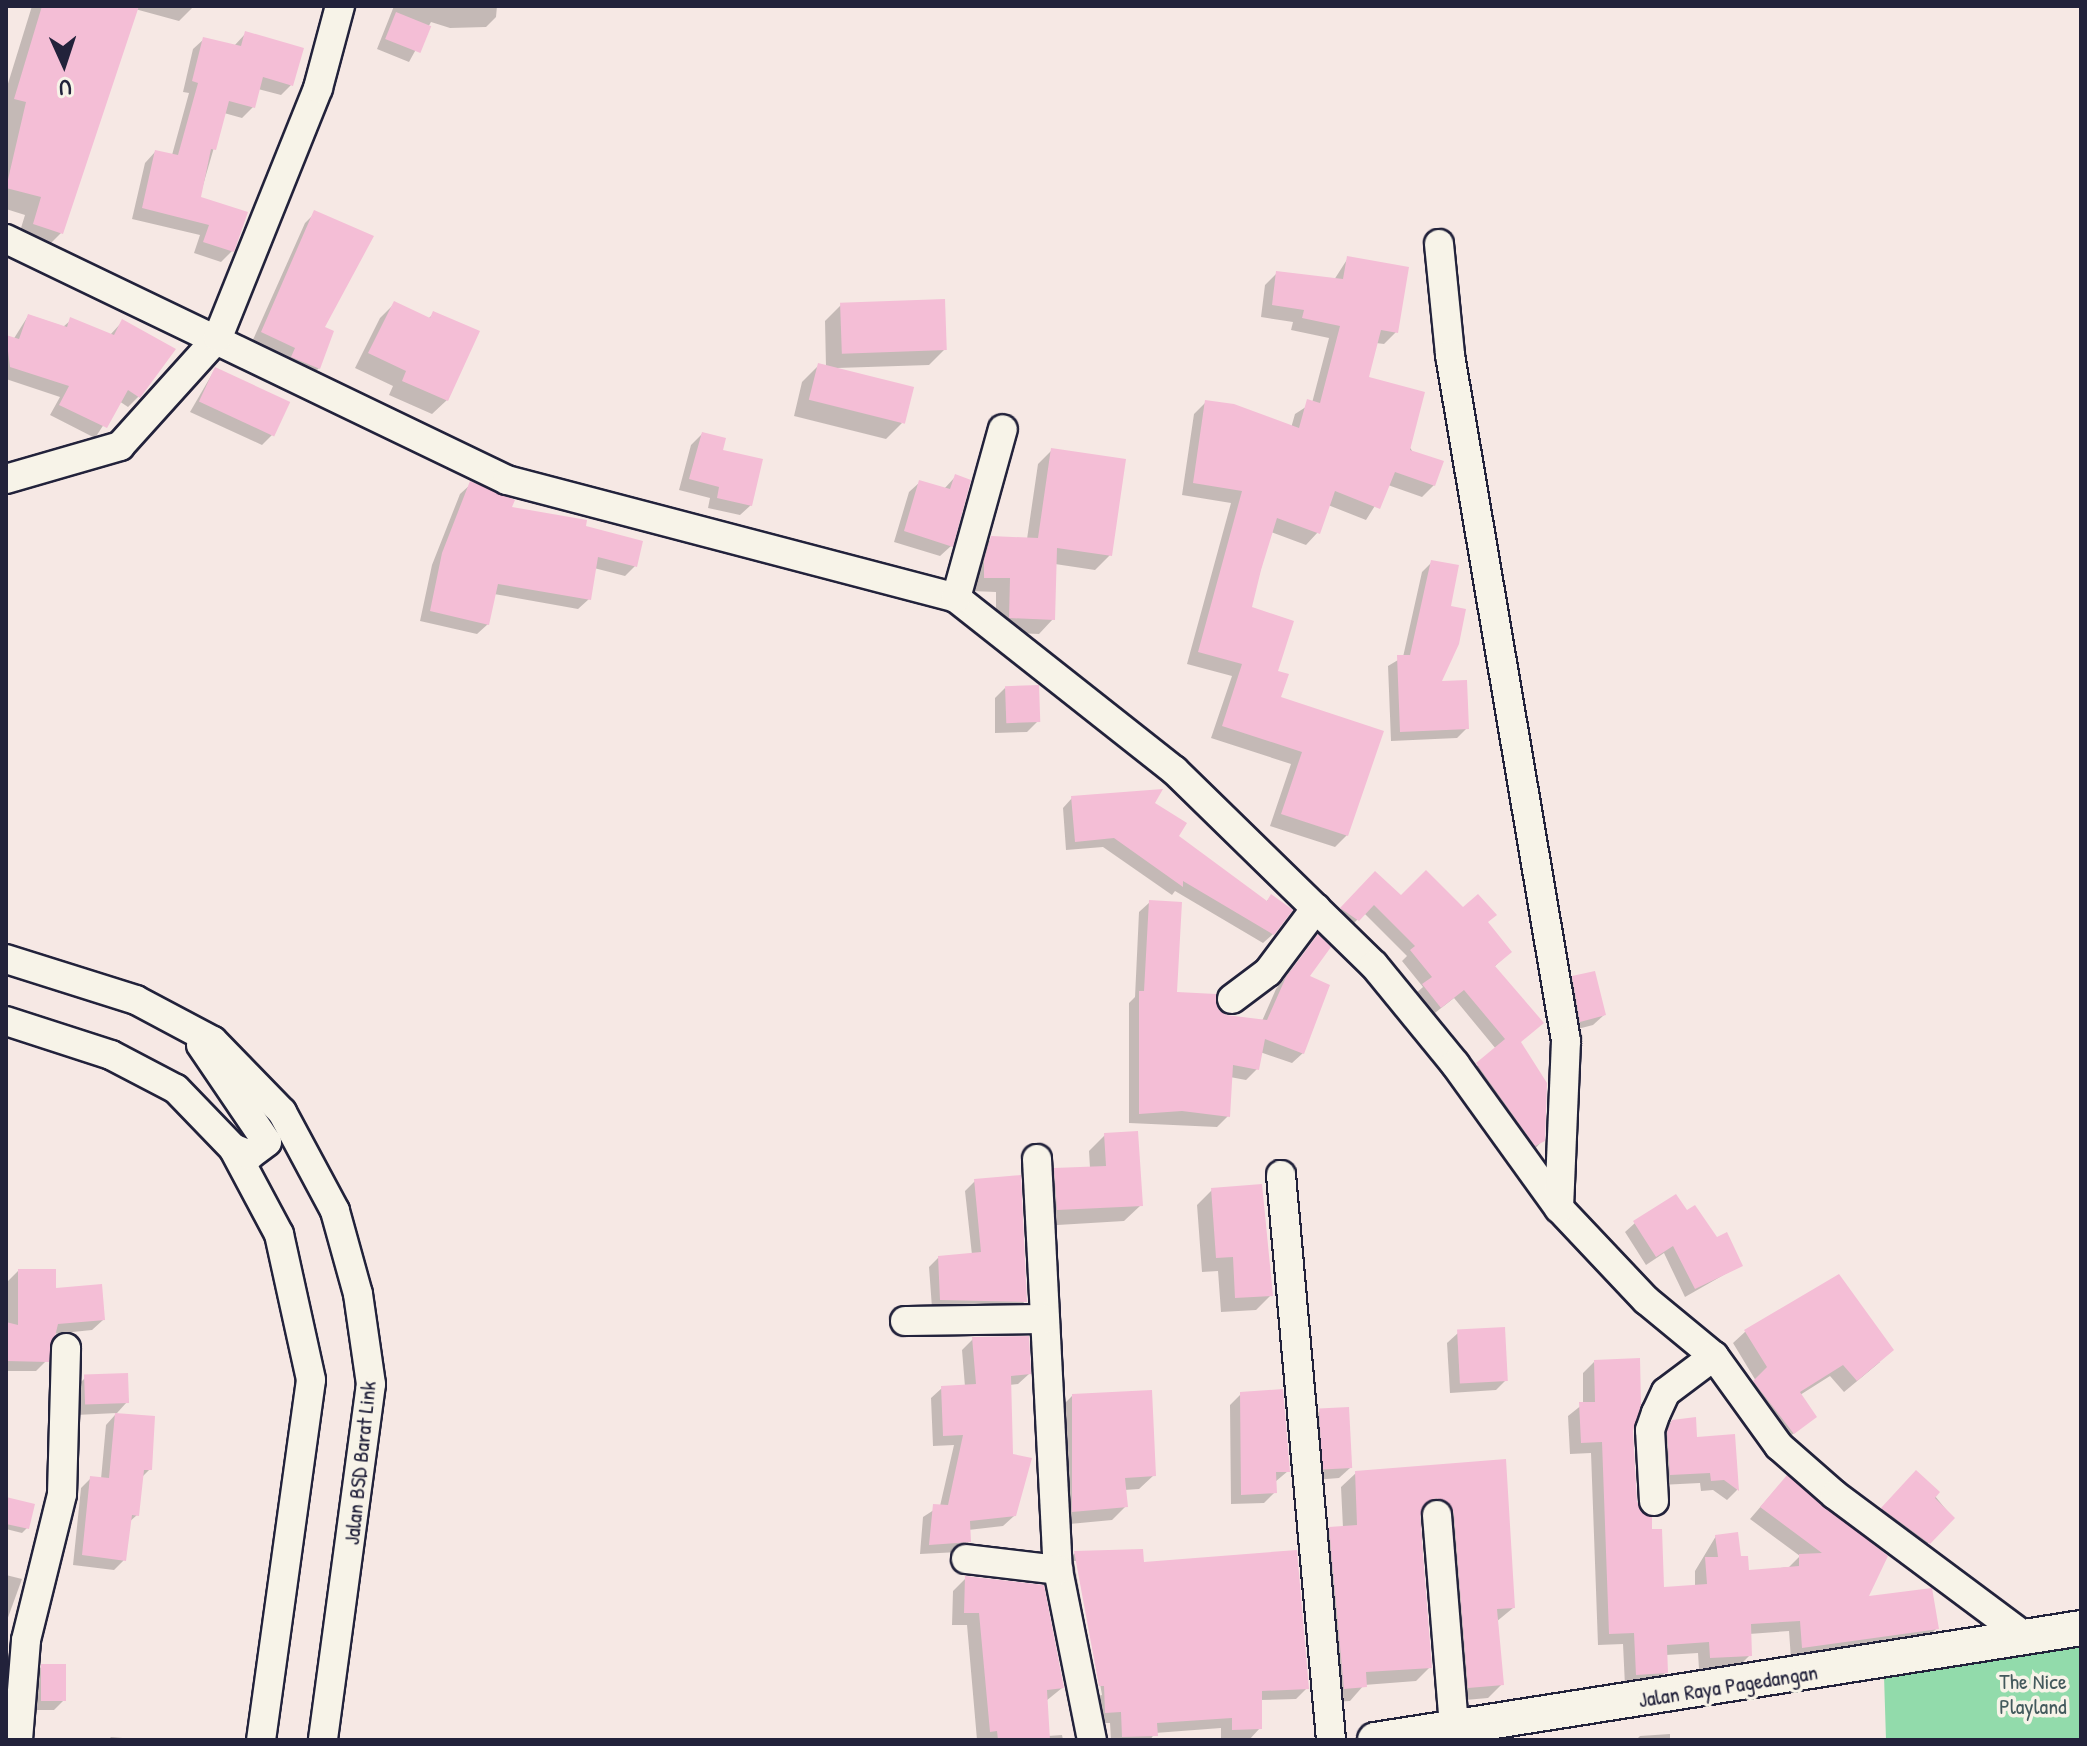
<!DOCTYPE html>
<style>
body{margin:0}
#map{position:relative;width:2087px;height:1746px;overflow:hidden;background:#f6e8e4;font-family:"Patrick Hand",sans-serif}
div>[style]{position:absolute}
.green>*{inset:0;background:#92dbab}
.shadow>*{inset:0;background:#0003}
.building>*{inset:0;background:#f4bed6;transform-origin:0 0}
.roads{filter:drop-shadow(2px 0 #22223b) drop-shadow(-2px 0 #22223b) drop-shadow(0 2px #22223b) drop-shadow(0 -2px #22223b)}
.minor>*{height:28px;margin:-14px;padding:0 14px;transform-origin:14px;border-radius:14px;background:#f7f3e8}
.tertiary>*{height:34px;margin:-17px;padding:0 17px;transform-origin:17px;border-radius:17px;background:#f7f3e8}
span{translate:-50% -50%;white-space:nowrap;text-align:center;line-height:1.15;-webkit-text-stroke:7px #f7f3e8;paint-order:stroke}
.street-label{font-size:22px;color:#22223b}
.park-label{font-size:22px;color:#445a5d}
.frame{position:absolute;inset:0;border:8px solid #22223b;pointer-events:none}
.north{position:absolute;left:24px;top:24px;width:80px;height:80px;-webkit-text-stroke:6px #f7f3e8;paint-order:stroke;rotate:177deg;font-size:22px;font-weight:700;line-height:32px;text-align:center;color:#22223b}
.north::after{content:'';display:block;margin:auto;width:28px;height:36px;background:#22223b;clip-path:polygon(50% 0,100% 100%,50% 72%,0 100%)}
</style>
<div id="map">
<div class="green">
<i style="clip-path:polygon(2081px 1637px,2081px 1740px,1886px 1740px,1884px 1675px)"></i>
</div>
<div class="shadow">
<i style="clip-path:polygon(32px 6px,194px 6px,179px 21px,135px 9px,61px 233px,44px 250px,17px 241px,25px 215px,6px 209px,6px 90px)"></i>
<i style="clip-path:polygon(394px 6px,497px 6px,496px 17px,486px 27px,450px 28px,431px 22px,409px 62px,377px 49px)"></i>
<i style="clip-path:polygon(246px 33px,291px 85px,281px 95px,258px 89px,253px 107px,242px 118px,224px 113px,199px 199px,232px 251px,221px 262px,194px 253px,200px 235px,132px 219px,145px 163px,155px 152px,172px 155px,189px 93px,183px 92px,193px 49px,204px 39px,234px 46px)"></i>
<i style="clip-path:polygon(315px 213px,322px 329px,319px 368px,309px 378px,282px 367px,286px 358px,252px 342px,305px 223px)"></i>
<i style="clip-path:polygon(1348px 258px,1396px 332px,1384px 344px,1376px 343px,1366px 379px,1434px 485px,1422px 497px,1388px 485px,1366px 520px,1328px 505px,1318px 532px,1306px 545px,1271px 532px,1250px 608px,1275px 672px,1279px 698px,1347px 835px,1335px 847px,1270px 826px,1291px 764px,1211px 738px,1232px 676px,1187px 664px,1231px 503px,1182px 495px,1194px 414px,1206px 402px,1291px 428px,1295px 414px,1312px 403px,1329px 338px,1291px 330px,1293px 322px,1261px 317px,1265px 285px,1277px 273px,1334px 280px)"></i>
<i style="clip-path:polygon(395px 303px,428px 319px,434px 313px,447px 400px,432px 414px,389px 395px,393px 386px,355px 368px,380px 318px)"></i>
<i style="clip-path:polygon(841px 305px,945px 349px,929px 365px,837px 368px,902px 423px,886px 439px,794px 416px,802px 382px,819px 365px,826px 367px,825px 321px)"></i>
<i style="clip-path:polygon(28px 316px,63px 327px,71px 320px,110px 335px,122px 322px,139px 396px,128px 407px,119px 401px,95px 438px,50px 415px,60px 397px,6px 379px,6px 338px,13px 340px)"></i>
<i style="clip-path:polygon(215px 369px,273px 434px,262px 445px,190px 412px)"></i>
<i style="clip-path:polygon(702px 434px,720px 452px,751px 505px,740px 515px,708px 508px,710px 498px,679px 490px,691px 445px)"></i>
<i style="clip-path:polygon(1052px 450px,1110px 555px,1095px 570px,1055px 564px,1053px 619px,1039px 634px,996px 632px,996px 592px,971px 591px,977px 553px,992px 538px,1027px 539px,1038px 464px)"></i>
<i style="clip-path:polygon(955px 477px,951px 546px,940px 556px,894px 542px,909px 492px,920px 482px,944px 489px)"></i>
<i style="clip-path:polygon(471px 484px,509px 508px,635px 566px,625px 576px,594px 568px,589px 599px,578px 609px,494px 594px,488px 624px,477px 634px,420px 621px,432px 565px,460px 494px)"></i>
<i style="clip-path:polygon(1432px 562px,1439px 683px,1467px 728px,1457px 738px,1391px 741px,1388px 666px,1403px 657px,1422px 572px)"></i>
<i style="clip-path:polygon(1005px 688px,1038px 721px,1027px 732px,995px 733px,995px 698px)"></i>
<i style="clip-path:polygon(1072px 798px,1153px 803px,1176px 836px,1266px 902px,1271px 896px,1273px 934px,1263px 943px,1175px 891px,1172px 895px,1103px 847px,1066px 850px,1063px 808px)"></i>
<i style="clip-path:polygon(1372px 877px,1401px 898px,1462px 909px,1486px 923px,1510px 952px,1494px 967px,1543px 1140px,1533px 1151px,1467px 1075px,1496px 1049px,1454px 998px,1431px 1016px,1414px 995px,1423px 987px,1402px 961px,1407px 956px,1364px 913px,1347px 930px,1332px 919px)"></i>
<i style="clip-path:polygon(1150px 902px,1175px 994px,1225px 1017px,1262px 1021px,1276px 989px,1318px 937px,1307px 977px,1303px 1053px,1292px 1063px,1260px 1052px,1257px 1069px,1246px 1080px,1230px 1077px,1228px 1116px,1217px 1127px,1129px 1123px,1129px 1003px,1135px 997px,1139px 912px)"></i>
<i style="clip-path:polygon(1573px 978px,1604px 1015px,1593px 1025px,1570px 1031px,1563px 989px)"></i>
<i style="clip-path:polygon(1105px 1135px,1141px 1205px,1124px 1221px,1041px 1226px,1039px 1187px,1055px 1170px,1090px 1168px,1089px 1151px)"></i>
<i style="clip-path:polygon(975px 1181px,1025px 1301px,1016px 1311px,932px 1308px,929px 1267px,938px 1258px,972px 1255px,965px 1191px)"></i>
<i style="clip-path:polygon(1212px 1190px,1271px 1295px,1256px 1310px,1221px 1312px,1218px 1271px,1202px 1272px,1197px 1205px)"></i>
<i style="clip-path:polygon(1686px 1213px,1741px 1265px,1685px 1297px,1664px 1253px,1646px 1265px,1625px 1232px,1635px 1223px)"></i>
<i style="clip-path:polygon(18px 1271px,103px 1320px,92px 1330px,53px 1334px,47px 1360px,36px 1371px,6px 1371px,8px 1281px)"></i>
<i style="clip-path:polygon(1746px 1331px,1880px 1362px,1844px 1392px,1830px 1376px,1800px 1395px,1815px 1417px,1780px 1444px,1742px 1394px,1756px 1381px,1733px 1343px)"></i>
<i style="clip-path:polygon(1458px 1333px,1506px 1380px,1496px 1390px,1450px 1393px,1447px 1343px)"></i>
<i style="clip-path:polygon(973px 1339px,1029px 1374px,1018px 1384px,1009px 1385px,1014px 1516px,1003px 1526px,968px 1530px,969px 1542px,959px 1552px,920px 1554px,923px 1517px,940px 1506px,954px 1445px,933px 1446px,931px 1398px,942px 1388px,965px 1387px,962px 1350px)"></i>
<i style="clip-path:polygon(1594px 1362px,1631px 1431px,1635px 1503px,1662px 1589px,1695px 1587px,1695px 1571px,1716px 1536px,1747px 1572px,1789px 1567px,1800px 1556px,1750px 1519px,1775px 1490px,1865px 1598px,1937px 1628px,1925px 1640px,1791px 1659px,1789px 1631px,1749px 1634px,1750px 1655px,1738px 1667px,1699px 1669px,1698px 1653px,1666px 1655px,1666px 1672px,1654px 1684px,1625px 1686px,1623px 1644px,1598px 1645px,1591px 1453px,1570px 1454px,1568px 1416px,1583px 1404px,1583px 1373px)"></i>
<i style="clip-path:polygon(85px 1378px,127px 1402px,117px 1413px,76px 1415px,74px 1389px)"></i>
<i style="clip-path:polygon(1241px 1394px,1288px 1471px,1275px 1482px,1275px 1492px,1264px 1503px,1231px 1504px,1230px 1405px)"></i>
<i style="clip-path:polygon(1072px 1396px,1154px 1475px,1139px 1489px,1124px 1490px,1126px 1506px,1112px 1520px,1059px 1525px,1058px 1410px)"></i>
<i style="clip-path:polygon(1320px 1411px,1350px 1468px,1339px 1478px,1314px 1480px,1309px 1421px)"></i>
<i style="clip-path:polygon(115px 1415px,150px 1469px,141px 1478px,137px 1515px,128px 1523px,124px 1560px,114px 1570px,73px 1565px,81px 1488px,91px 1478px,101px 1479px,106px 1425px)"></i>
<i style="clip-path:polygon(1673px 1420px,1695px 1439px,1733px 1436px,1737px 1490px,1727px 1500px,1713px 1490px,1701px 1491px,1700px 1483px,1660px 1485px,1662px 1431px)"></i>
<i style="clip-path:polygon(1504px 1461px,1513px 1608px,1496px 1622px,1502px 1684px,1488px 1698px,1454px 1701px,1437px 1519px,1420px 1511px,1430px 1667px,1416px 1681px,1364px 1685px,1350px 1701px,1330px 1702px,1316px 1543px,1330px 1529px,1343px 1528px,1341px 1487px,1356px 1473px)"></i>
<i style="clip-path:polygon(1916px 1473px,1953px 1518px,1918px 1553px,1872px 1519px)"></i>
<i style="clip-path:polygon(6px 1499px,27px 1528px,22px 1533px,6px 1529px)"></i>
<i style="clip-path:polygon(evenodd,1075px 1553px,1142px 1564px,1307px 1688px,1296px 1699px,1260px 1700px,1260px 1728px,1249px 1740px,1221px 1740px,1221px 1728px,1155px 1733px,1150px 1740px,1111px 1740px,1110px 1723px,1094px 1723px,1064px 1564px,1075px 1553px,1074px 1561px,1078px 1561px,1102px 1695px,1098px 1696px,1074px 1561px)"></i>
<i style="clip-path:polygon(6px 1575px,22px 1579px,6px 1623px)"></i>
<i style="clip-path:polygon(966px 1578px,1062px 1688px,1046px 1701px,1048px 1736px,1062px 1735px,1063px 1740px,977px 1740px,967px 1625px,952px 1625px,953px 1591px)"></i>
<i style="clip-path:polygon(42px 1666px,64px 1700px,54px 1710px,29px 1710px,31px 1677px)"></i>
<i style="clip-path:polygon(1670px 1734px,1670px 1740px,1636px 1740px,1640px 1736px)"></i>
<i style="clip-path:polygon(111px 1737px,146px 1740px,108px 1740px)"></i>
</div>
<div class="building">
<i style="clip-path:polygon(42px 6px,139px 6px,63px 234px,33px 224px,41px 197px,6px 188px,26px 102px,14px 99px)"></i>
<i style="left:396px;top:12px;width:38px;height:29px;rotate:22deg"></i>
<i style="clip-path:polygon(245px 31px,304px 48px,293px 86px,263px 77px,255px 108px,229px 101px,216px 150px,211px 149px,201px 197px,248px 212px,234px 252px,203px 242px,209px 225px,142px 208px,155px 150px,178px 155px,198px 83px,192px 81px,203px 37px,241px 46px)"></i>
<i style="clip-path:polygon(314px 210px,374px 236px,325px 327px,334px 331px,320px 369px,291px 357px,295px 348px,261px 332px)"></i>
<i style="clip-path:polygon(1347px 256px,1409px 267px,1398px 333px,1381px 330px,1369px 377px,1425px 392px,1410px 450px,1444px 461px,1435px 486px,1395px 472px,1380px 509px,1335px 491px,1320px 534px,1277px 518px,1261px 570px,1252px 607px,1294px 621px,1278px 671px,1289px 674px,1281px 697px,1384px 731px,1348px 836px,1281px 814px,1302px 752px,1222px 726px,1242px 664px,1198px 652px,1242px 491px,1193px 483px,1205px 400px,1234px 404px,1299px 428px,1307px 399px,1320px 403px,1340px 326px,1302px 318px,1304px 310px,1272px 305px,1276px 271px,1343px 279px)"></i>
<i style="left:945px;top:299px;width:51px;height:105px;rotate:88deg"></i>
<i style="clip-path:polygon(394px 301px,430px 318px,433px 311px,480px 331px,448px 401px,402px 381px,406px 371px,368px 353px)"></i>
<i style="clip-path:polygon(28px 314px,67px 327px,70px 317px,114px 335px,122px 319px,176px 349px,140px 398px,128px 390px,107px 428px,59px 405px,69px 386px,10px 367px,6px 335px,19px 339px)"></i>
<i style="left:818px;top:363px;width:99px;height:38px;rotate:14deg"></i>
<i style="left:215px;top:367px;width:83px;height:38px;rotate:25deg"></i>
<i style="clip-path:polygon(702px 432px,726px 438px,723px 450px,763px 459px,752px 506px,717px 498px,719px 487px,689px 479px)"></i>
<i style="clip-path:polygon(1051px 448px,1126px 459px,1112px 556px,1057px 548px,1055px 620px,1009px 618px,1010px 578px,984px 578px,984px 560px,991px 536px,1038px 538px)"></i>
<i style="clip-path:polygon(955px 474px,971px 480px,953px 547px,904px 531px,919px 480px,950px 489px)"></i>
<i style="clip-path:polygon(470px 481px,515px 500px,512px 507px,587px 520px,586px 526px,643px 541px,637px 567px,598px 557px,591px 600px,498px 584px,489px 625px,430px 611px,442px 553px)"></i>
<i style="clip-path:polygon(1431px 560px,1459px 565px,1451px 606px,1466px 609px,1459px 644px,1442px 681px,1467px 680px,1469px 729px,1400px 732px,1397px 655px,1410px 655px)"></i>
<i style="left:1039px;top:685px;width:37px;height:34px;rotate:88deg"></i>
<i style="clip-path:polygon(1163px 789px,1155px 803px,1187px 823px,1179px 836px,1267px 901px,1271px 894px,1293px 910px,1274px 935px,1183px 881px,1183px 887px,1114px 838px,1075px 842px,1071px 796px)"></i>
<i style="clip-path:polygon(1426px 870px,1463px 907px,1478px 894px,1497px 915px,1488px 922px,1512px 952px,1495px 966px,1544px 1023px,1521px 1042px,1547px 1083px,1545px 1141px,1535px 1146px,1476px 1063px,1505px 1039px,1464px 990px,1441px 1008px,1422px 984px,1432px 977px,1410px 950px,1415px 946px,1374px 905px,1359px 921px,1340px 908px,1375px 871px,1401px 895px)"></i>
<i style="clip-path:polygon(1149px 900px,1182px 902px,1177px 992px,1216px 994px,1218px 1009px,1226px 1015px,1267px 1020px,1286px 977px,1318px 934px,1331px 947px,1310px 976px,1330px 985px,1304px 1054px,1265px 1039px,1259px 1070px,1233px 1065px,1230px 1117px,1182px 1111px,1139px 1114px,1139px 991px,1144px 991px)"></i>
<i style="clip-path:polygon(1595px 971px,1606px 1015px,1580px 1022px,1572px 976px)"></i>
<i style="clip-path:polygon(1138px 1131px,1143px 1206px,1057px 1210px,1054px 1168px,1106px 1166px,1104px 1133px)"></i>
<i style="clip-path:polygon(1021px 1175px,1027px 1302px,940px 1300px,938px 1256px,981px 1252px,974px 1179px)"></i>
<i style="clip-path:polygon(1262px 1184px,1273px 1296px,1235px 1298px,1233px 1257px,1216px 1258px,1211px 1188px)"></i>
<i style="clip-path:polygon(1676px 1194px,1687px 1210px,1695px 1205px,1717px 1237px,1727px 1232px,1743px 1266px,1695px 1289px,1673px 1246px,1656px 1257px,1633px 1221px)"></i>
<i style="clip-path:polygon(18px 1269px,56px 1269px,56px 1288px,102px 1284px,105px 1320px,58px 1324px,49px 1362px,6px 1361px,6px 1322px,18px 1325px)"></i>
<i style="clip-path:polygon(1839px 1274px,1894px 1350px,1857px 1381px,1843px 1365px,1800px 1392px,1817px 1417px,1794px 1434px,1753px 1381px,1767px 1367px,1744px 1330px)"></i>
<i style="left:1505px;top:1327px;width:54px;height:48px;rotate:87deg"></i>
<i style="clip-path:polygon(1029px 1336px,1031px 1374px,1011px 1376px,1013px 1454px,1032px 1458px,1016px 1516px,970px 1521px,971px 1542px,929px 1545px,933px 1504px,948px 1505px,963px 1435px,943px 1436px,941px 1386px,976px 1384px,972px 1337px)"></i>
<i style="clip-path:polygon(1640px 1358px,1641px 1405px,1633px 1431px,1637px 1502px,1652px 1517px,1652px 1529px,1662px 1529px,1664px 1587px,1707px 1584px,1705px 1557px,1718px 1557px,1715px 1535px,1738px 1532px,1741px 1556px,1748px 1556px,1749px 1570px,1799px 1566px,1799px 1554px,1822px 1553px,1760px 1507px,1787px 1475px,1888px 1556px,1869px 1596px,1932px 1588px,1939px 1629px,1802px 1648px,1800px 1621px,1751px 1624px,1752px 1656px,1710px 1658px,1709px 1642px,1667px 1645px,1668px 1673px,1636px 1675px,1634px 1633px,1609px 1634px,1602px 1442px,1581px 1443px,1579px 1402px,1595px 1402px,1594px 1360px)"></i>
<i style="left:128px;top:1373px;width:30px;height:44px;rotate:88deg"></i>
<i style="clip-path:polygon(1283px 1389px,1290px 1472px,1276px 1472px,1277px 1493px,1241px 1495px,1240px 1392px)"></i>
<i style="clip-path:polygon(1152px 1390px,1156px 1476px,1125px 1478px,1128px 1507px,1072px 1512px,1072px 1394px)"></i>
<i style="left:1349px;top:1407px;width:61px;height:30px;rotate:87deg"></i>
<i style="clip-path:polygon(115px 1413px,155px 1416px,152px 1470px,144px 1470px,139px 1516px,132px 1515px,126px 1561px,82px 1555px,90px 1476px,109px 1478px)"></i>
<i style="clip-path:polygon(1696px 1417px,1697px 1437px,1735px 1434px,1739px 1491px,1724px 1480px,1711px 1481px,1710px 1473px,1670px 1475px,1667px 1432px,1672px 1420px)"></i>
<i style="clip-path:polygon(1506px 1459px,1515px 1608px,1497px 1609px,1504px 1685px,1468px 1688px,1454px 1514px,1450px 1505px,1436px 1498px,1427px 1502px,1420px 1516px,1432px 1668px,1366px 1672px,1367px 1687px,1344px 1689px,1329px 1527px,1357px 1525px,1355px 1471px)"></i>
<i style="clip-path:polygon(1916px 1470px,1940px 1492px,1935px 1498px,1955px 1518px,1930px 1544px,1881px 1508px)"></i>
<i style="clip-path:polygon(6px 1497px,35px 1504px,29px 1529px,6px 1524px)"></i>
<i style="clip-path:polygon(1143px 1549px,1144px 1562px,1297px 1550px,1309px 1689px,1262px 1691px,1262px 1729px,1232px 1730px,1232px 1718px,1157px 1723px,1158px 1736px,1122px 1737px,1121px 1712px,1105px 1713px,1104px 1686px,1099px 1686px,1074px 1551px)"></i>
<i style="clip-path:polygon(965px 1576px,1044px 1585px,1064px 1688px,1047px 1690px,1050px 1740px,998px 1740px,997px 1731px,990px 1732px,979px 1613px,964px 1613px)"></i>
<i style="left:41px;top:1664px;width:25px;height:37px"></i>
</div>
<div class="roads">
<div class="minor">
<i style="left:6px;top:239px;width:556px;rotate:25.69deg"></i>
<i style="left:507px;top:480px;width:464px;rotate:14.7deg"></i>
<i style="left:956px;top:598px;width:278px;rotate:38.3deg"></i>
<i style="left:1174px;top:770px;width:279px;rotate:44.3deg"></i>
<i style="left:1374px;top:965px;width:128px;rotate:50.7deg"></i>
<i style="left:1455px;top:1064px;width:178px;rotate:54.2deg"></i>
<i style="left:1559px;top:1208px;width:127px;rotate:46.6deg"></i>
<i style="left:1646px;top:1300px;width:88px;rotate:39.5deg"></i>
<i style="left:1714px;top:1356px;width:111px;rotate:54.2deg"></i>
<i style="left:1779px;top:1446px;width:74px;rotate:41.2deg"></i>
<i style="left:1835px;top:1495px;width:239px;rotate:36.7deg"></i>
<i style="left:1439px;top:244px;width:112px;rotate:84.3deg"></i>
<i style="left:1450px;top:355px;width:696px;rotate:80.4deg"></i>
<i style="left:1566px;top:1041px;width:167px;rotate:92.4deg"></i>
<i style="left:6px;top:479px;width:119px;rotate:-16.1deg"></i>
<i style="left:120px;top:446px;width:147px;rotate:-48deg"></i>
<i style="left:218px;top:337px;width:268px;rotate:-68.1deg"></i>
<i style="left:318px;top:88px;width:85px;rotate:-75deg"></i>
<i style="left:956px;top:598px;width:175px;rotate:-74.5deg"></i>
<i style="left:6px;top:959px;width:136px;rotate:17.5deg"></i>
<i style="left:136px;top:1000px;width:87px;rotate:28deg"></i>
<i style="left:213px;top:1041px;width:99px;rotate:45.8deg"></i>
<i style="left:282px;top:1112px;width:112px;rotate:61.8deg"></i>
<i style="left:335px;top:1211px;width:86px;rotate:74.5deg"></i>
<i style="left:358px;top:1294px;width:91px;rotate:81.8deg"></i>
<i style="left:371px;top:1384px;width:359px;rotate:97.7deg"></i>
<i style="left:1232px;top:999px;width:45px;rotate:-36.9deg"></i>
<i style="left:1268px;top:972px;width:80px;rotate:-53.1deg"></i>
<i style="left:6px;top:1021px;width:110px;rotate:17.9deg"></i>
<i style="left:111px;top:1055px;width:73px;rotate:27.6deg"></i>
<i style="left:176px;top:1089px;width:82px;rotate:46deg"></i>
<i style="left:233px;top:1148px;width:98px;rotate:61.9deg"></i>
<i style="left:279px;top:1234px;width:149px;rotate:77.6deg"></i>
<i style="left:311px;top:1380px;width:363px;rotate:97.9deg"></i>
<i style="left:201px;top:1045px;width:117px;rotate:55.8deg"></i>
<i style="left:267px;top:1142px;width:21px;rotate:143deg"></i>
<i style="left:250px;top:1155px;width:18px;rotate:-158deg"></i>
<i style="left:1037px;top:1159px;width:412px;rotate:87.1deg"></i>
<i style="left:1058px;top:1570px;width:173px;rotate:78.7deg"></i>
<i style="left:1281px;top:1175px;width:567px;rotate:84.94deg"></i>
<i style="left:905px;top:1321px;width:139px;rotate:-0.8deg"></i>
<i style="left:1654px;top:1501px;width:71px;rotate:-93.2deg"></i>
<i style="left:1650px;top:1430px;width:18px;rotate:-71deg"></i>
<i style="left:1656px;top:1413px;width:23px;rotate:-65deg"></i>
<i style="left:1666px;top:1392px;width:60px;rotate:-36.9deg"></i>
<i style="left:1437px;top:1515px;width:213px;rotate:85.4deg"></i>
<i style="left:966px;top:1559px;width:93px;rotate:6.8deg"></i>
<i style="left:18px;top:1740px;width:100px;rotate:-85.4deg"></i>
<i style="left:26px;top:1640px;width:150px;rotate:-76.1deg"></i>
<i style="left:62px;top:1494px;width:146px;rotate:-88.4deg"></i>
</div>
<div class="tertiary">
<i style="left:1375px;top:1740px;width:715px;rotate:-9.01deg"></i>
</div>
</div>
<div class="street-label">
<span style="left:360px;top:1463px;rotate:-84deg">Jalan BSD Barat Link</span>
<span style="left:1728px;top:1686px;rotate:-9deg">Jalan Raya Pagedangan</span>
</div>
<div class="park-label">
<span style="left:2033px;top:1694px">The Nice<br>Playland</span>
</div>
<div class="frame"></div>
<div class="north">U</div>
</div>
